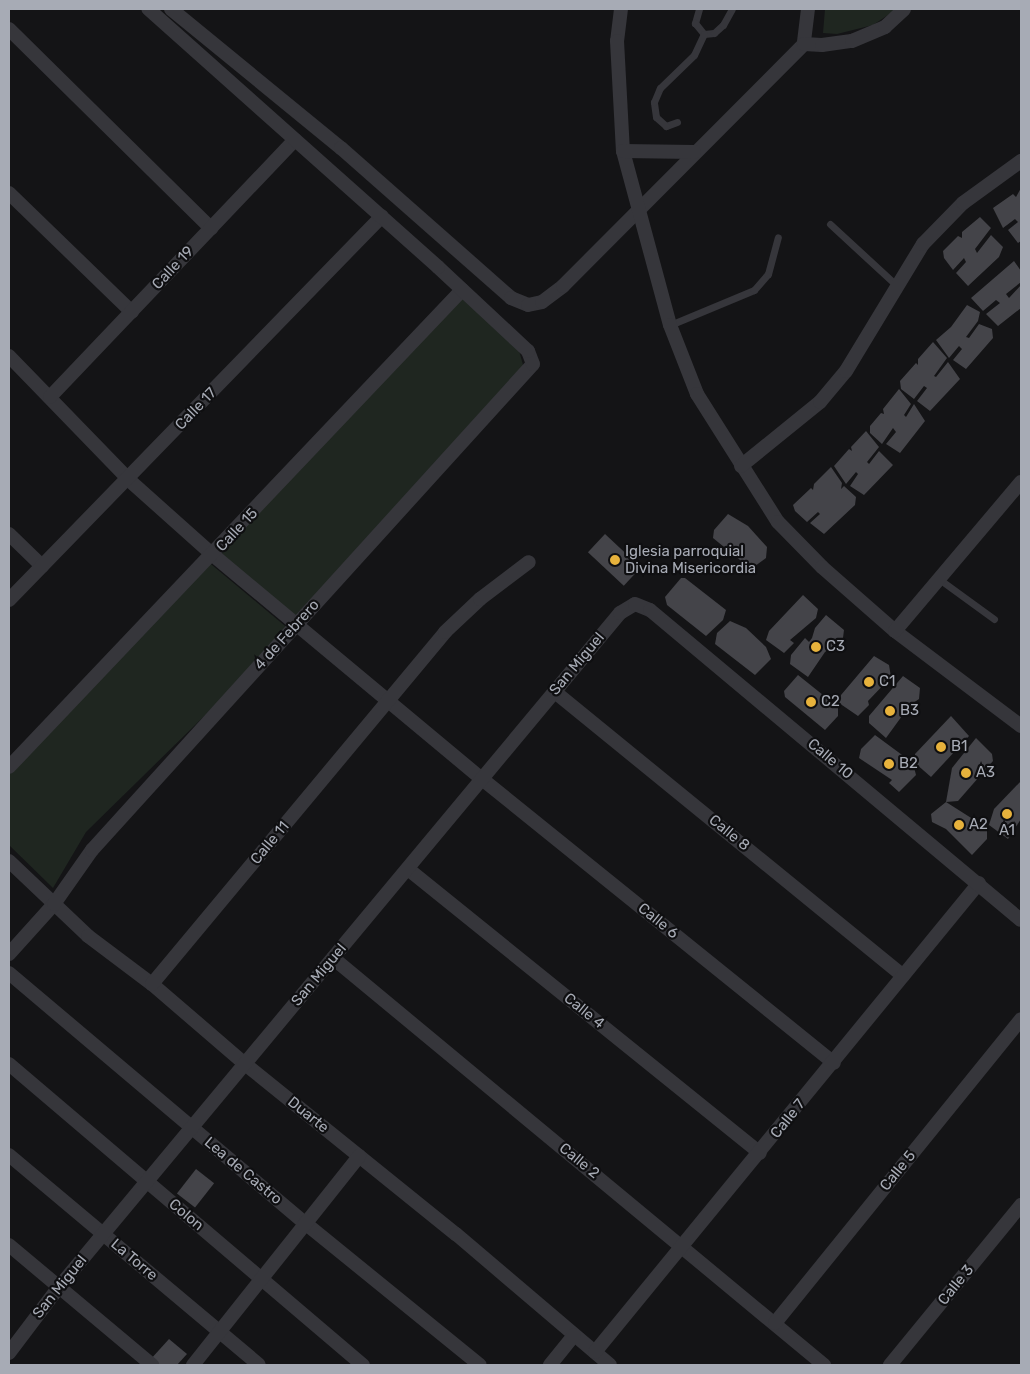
<!DOCTYPE html>
<style>
body{margin:0}
#map{position:relative;width:1030px;height:1374px;overflow:hidden;background:#141416;font-family:Rubik,sans-serif}
div>[style]{position:absolute}
.green>*{inset:0;background:#1f2620}
.building>*{inset:0;background:#444449;transform-origin:0 0}
.service>*{height:7px;margin:-3.5px;padding:0 3.5px;transform-origin:3.5px;border-radius:3.5px;background:#36363b}
.minor>*{height:14px;margin:-7px;padding:0 7px;transform-origin:7px;border-radius:7px;background:#36363b}
.dots>*{width:14px;height:14px;translate:-50% -50%;box-sizing:border-box;border:2px solid #0f0f11;border-radius:50%}
span{translate:-50% -50%;white-space:nowrap;text-align:center;line-height:1.15;-webkit-text-stroke:4.5px #0f0f11;paint-order:stroke}
.street-label{font-size:15px;color:#a7abb5}
.poi-label{font-size:15px;color:#a7abb5}
.left{translate:0 -50%;text-align:left}
.frame{position:absolute;inset:0;border:10px solid #a7abb5;pointer-events:none}
</style>
<div id="map">
<div class="green">
<i style="clip-path:polygon(825px 9px,897px 9px,873px 25px,837px 34px,823px 33px)"></i>
<i style="clip-path:polygon(458px 295px,516px 340px,525px 372px,292px 623px,213px 555px)"></i>
<i style="clip-path:polygon(206px 560px,291px 631px,86px 832px,53px 888px,9px 845px,9px 767px)"></i>
</div>
<div class="building">
<i style="clip-path:polygon(1021px 188px,1021px 241px,1018px 243px,1008px 230px,1018px 222px,1015px 219px,1003px 228px,993px 208px,1013px 194px,1016px 197px)"></i>
<i style="clip-path:polygon(980px 217px,991px 228px,975px 249px,977px 253px,991px 235px,1003px 247px,999px 257px,968px 286px,956px 273px,966px 262px,964px 258px,953px 270px,944px 258px,943px 251px,958px 236px,962px 238px,962px 232px)"></i>
<i style="clip-path:polygon(1014px 261px,1021px 271px,1021px 282px,1006px 294px,1009px 298px,1021px 285px,1021px 308px,998px 326px,986px 314px,1000px 303px,996px 300px,983px 311px,971px 298px)"></i>
<i style="clip-path:polygon(967px 305px,980px 312px,978px 321px,966px 337px,969px 338px,979px 324px,992px 329px,993px 338px,966px 369px,953px 360px,962px 349px,959px 346px,949px 358px,936px 340px,951px 327px)"></i>
<i style="clip-path:polygon(933px 342px,947px 358px,934px 376px,936px 377px,948px 362px,960px 379px,930px 411px,917px 401px,927px 388px,924px 386px,914px 399px,901px 389px,900px 381px,916px 363px,918px 365px,918px 359px)"></i>
<i style="clip-path:polygon(899px 389px,911px 404px,904px 415px,906px 417px,914px 404px,925px 421px,900px 453px,886px 444px,896px 432px,893px 428px,882px 444px,870px 433px,870px 426px,881px 413px,884px 414px,883px 409px)"></i>
<i style="clip-path:polygon(866px 431px,879px 447px,867px 462px,869px 464px,879px 451px,893px 465px,864px 495px,850px 486px,858px 474px,856px 472px,846px 484px,834px 466px,849px 449px,852px 451px,851px 447px)"></i>
<i style="clip-path:polygon(831px 467px,842px 483px,841px 489px,844px 486px,856px 497px,855px 505px,824px 534px,810px 523px,820px 514px,818px 512px,807px 522px,795px 511px,793px 505px,811px 488px,813px 490px,814px 484px)"></i>
<i style="clip-path:polygon(728px 514px,748px 526px,767px 547px,766px 558px,751px 569px,713px 538px,714px 530px)"></i>
<i style="left:605px;top:534px;width:49px;height:25px;rotate:43deg"></i>
<i style="clip-path:polygon(681px 578px,685px 578px,726px 610px,723px 620px,706px 636px,667px 605px,665px 597px)"></i>
<i style="clip-path:polygon(803px 595px,818px 609px,816px 618px,790px 640px,794px 643px,784px 653px,766px 640px,769px 631px)"></i>
<i style="clip-path:polygon(826px 615px,844px 630px,843px 638px,825px 652px,808px 677px,790px 664px,791px 655px,805px 638px,809px 642px,812px 638px,815px 628px)"></i>
<i style="clip-path:polygon(730px 621px,746px 628px,766px 647px,771px 659px,755px 675px,715px 644px,717px 633px)"></i>
<i style="clip-path:polygon(874px 656px,889px 665px,891px 677px,868px 701px,869px 705px,858px 716px,839px 703px,841px 695px)"></i>
<i style="clip-path:polygon(798px 675px,838px 707px,838px 716px,825px 730px,785px 697px,784px 691px)"></i>
<i style="clip-path:polygon(903px 676px,920px 688px,919px 699px,910px 705px,886px 738px,869px 723px,869px 716px)"></i>
<i style="clip-path:polygon(951px 716px,969px 736px,931px 777px,915px 763px,915px 754px)"></i>
<i style="clip-path:polygon(875px 735px,913px 763px,916px 775px,899px 792px,889px 783px,892px 780px,859px 758px,861px 749px)"></i>
<i style="clip-path:polygon(976px 738px,992px 754px,993px 761px,958px 801px,946px 802px,952px 768px)"></i>
<i style="clip-path:polygon(1021px 781px,1021px 819px,1008px 839px,989px 825px,994px 809px)"></i>
<i style="clip-path:polygon(946px 802px,987px 828px,987px 839px,972px 855px,946px 829px,932px 822px,931px 814px)"></i>
<i style="left:196px;top:1169px;width:23px;height:31px;rotate:38deg"></i>
<i style="clip-path:polygon(169px 1339px,187px 1354px,177px 1365px,156px 1365px,150px 1360px)"></i>
</div>
<div class="service">
<i style="left:699px;top:9px;width:15px;rotate:106deg"></i>
<i style="left:695px;top:23px;width:14px;rotate:51deg"></i>
<i style="left:704px;top:34px;width:10px;rotate:-6deg"></i>
<i style="left:714px;top:33px;width:12px;rotate:-42deg"></i>
<i style="left:723px;top:25px;width:18px;rotate:-61deg"></i>
<i style="left:677px;top:122px;width:12px;rotate:160deg"></i>
<i style="left:666px;top:126px;width:13px;rotate:-138deg"></i>
<i style="left:656px;top:117px;width:15px;rotate:-98deg"></i>
<i style="left:654px;top:102px;width:15px;rotate:-67deg"></i>
<i style="left:660px;top:88px;width:47px;rotate:-44.1deg"></i>
<i style="left:694px;top:55px;width:23px;rotate:-65deg"></i>
<i style="left:830px;top:224px;width:90px;rotate:42.7deg"></i>
<i style="left:670px;top:325px;width:91px;rotate:-22.6deg"></i>
<i style="left:754px;top:290px;width:21px;rotate:-49deg"></i>
<i style="left:768px;top:274px;width:38px;rotate:-75deg"></i>
<i style="left:939px;top:579px;width:68px;rotate:36deg"></i>
</div>
<div class="minor">
<i style="left:171px;top:9px;width:220px;rotate:39.3deg"></i>
<i style="left:341px;top:148px;width:227px;rotate:41.4deg"></i>
<i style="left:511px;top:298px;width:18px;rotate:22deg"></i>
<i style="left:528px;top:305px;width:14px;rotate:-12deg"></i>
<i style="left:542px;top:302px;width:26px;rotate:-37deg"></i>
<i style="left:563px;top:286px;width:342px;rotate:-45.1deg"></i>
<i style="left:621px;top:9px;width:32px;rotate:97deg"></i>
<i style="left:617px;top:41px;width:110px;rotate:86.9deg"></i>
<i style="left:623px;top:151px;width:180px;rotate:74.9deg"></i>
<i style="left:670px;top:325px;width:74px;rotate:68.6deg"></i>
<i style="left:697px;top:394px;width:151px;rotate:57.7deg"></i>
<i style="left:778px;top:522px;width:63px;rotate:45.6deg"></i>
<i style="left:822px;top:567px;width:97px;rotate:41.2deg"></i>
<i style="left:895px;top:631px;width:158px;rotate:37deg"></i>
<i style="left:808px;top:9px;width:35px;rotate:97deg"></i>
<i style="left:804px;top:44px;width:18px;rotate:3deg"></i>
<i style="left:822px;top:45px;width:30px;rotate:-8deg"></i>
<i style="left:852px;top:41px;width:36px;rotate:-23deg"></i>
<i style="left:885px;top:27px;width:26px;rotate:-43deg"></i>
<i style="left:9px;top:29px;width:284px;rotate:44.6deg"></i>
<i style="left:623px;top:151px;width:71px;rotate:0.8deg"></i>
<i style="left:9px;top:193px;width:171px;rotate:44.1deg"></i>
<i style="left:9px;top:356px;width:173px;rotate:45.9deg"></i>
<i style="left:129px;top:480px;width:113px;rotate:41.8deg"></i>
<i style="left:213px;top:555px;width:350px;rotate:39.8deg"></i>
<i style="left:482px;top:779px;width:452px;rotate:38.9deg"></i>
<i style="left:50px;top:397px;width:355px;rotate:-46.4deg"></i>
<i style="left:741px;top:466px;width:102px;rotate:-39deg"></i>
<i style="left:820px;top:402px;width:40px;rotate:-50deg"></i>
<i style="left:846px;top:371px;width:149px;rotate:-58.8deg"></i>
<i style="left:923px;top:244px;width:57px;rotate:-45.7deg"></i>
<i style="left:963px;top:203px;width:72px;rotate:-35.9deg"></i>
<i style="left:9px;top:534px;width:46px;rotate:44.1deg"></i>
<i style="left:9px;top:600px;width:535px;rotate:-45.83deg"></i>
<i style="left:895px;top:631px;width:195px;rotate:-49.8deg"></i>
<i style="left:555px;top:692px;width:449px;rotate:39.2deg"></i>
<i style="left:9px;top:767px;width:658px;rotate:-46.48deg"></i>
<i style="left:9px;top:861px;width:109px;rotate:43.5deg"></i>
<i style="left:88px;top:936px;width:80px;rotate:36.9deg"></i>
<i style="left:152px;top:984px;width:123px;rotate:40.7deg"></i>
<i style="left:245px;top:1064px;width:271px;rotate:38.9deg"></i>
<i style="left:456px;top:1234px;width:202px;rotate:40.4deg"></i>
<i style="left:408px;top:869px;width:452px;rotate:38.9deg"></i>
<i style="left:9px;top:954px;width:67px;rotate:-48deg"></i>
<i style="left:54px;top:904px;width:66px;rotate:-54.9deg"></i>
<i style="left:92px;top:850px;width:656px;rotate:-47.78deg"></i>
<i style="left:533px;top:364px;width:14px;rotate:-111deg"></i>
<i style="left:528px;top:351px;width:123px;rotate:-137deg"></i>
<i style="left:438px;top:267px;width:388px;rotate:-138.3deg"></i>
<i style="left:333px;top:958px;width:638px;rotate:39.66deg"></i>
<i style="left:9px;top:973px;width:387px;rotate:40.2deg"></i>
<i style="left:305px;top:1223px;width:225px;rotate:39.1deg"></i>
<i style="left:152px;top:984px;width:458px;rotate:-50.2deg"></i>
<i style="left:445px;top:632px;width:48px;rotate:-43.3deg"></i>
<i style="left:480px;top:599px;width:61px;rotate:-37.1deg"></i>
<i style="left:9px;top:1064px;width:465px;rotate:40.4deg"></i>
<i style="left:9px;top:1155px;width:326px;rotate:40deg"></i>
<i style="left:9px;top:1245px;width:187px;rotate:40deg"></i>
<i style="left:775px;top:1323px;width:391px;rotate:-51deg"></i>
<i style="left:595px;top:1352px;width:606px;rotate:-50.69deg"></i>
<i style="left:9px;top:1353px;width:83px;rotate:-52.9deg"></i>
<i style="left:59px;top:1287px;width:877px;rotate:-50.23deg"></i>
<i style="left:620px;top:613px;width:17px;rotate:-31deg"></i>
<i style="left:635px;top:604px;width:16px;rotate:22deg"></i>
<i style="left:650px;top:610px;width:483px;rotate:39.9deg"></i>
<i style="left:193px;top:1365px;width:267px;rotate:-51.5deg"></i>
<i style="left:550px;top:1365px;width:38px;rotate:-51deg"></i>
<i style="left:890px;top:1365px;width:207px;rotate:-50.7deg"></i>
</div>
<div class="dots">
<i style="left:615px;top:560px;background:#e7b23c"></i>
<i style="left:816px;top:647px;background:#e7b23c"></i>
<i style="left:869px;top:682px;background:#e7b23c"></i>
<i style="left:811px;top:702px;background:#e7b23c"></i>
<i style="left:890px;top:711px;background:#e7b23c"></i>
<i style="left:941px;top:747px;background:#e7b23c"></i>
<i style="left:889px;top:764px;background:#e7b23c"></i>
<i style="left:966px;top:773px;background:#e7b23c"></i>
<i style="left:1007px;top:814px;background:#e7b23c"></i>
<i style="left:959px;top:825px;background:#e7b23c"></i>
</div>
<div class="street-label">
<span style="left:173px;top:268px;rotate:-47deg">Calle 19</span>
<span style="left:196px;top:409px;rotate:-46deg">Calle 17</span>
<span style="left:237px;top:530px;rotate:-47deg">Calle 15</span>
<span style="left:287px;top:635px;rotate:-48deg">4 de Febrero</span>
<span style="left:577px;top:664px;rotate:-50deg">San Miguel</span>
<span style="left:830px;top:759px;rotate:40deg">Calle 10</span>
<span style="left:729px;top:833px;rotate:39deg">Calle 8</span>
<span style="left:270px;top:843px;rotate:-50deg">Calle 11</span>
<span style="left:658px;top:921px;rotate:39deg">Calle 6</span>
<span style="left:319px;top:975px;rotate:-50deg">San Miguel</span>
<span style="left:584px;top:1011px;rotate:39deg">Calle 4</span>
<span style="left:308px;top:1115px;rotate:39deg">Duarte</span>
<span style="left:788px;top:1119px;rotate:-51deg">Calle 7</span>
<span style="left:579px;top:1161px;rotate:39deg">Calle 2</span>
<span style="left:243px;top:1171px;rotate:40deg">Lea de Castro</span>
<span style="left:898px;top:1171px;rotate:-51deg">Calle 5</span>
<span style="left:186px;top:1215px;rotate:40deg">Colon</span>
<span style="left:134px;top:1260px;rotate:40deg">La Torre</span>
<span style="left:956px;top:1285px;rotate:-51deg">Calle 3</span>
<span style="left:60px;top:1287px;rotate:-51deg">San Miguel</span>
</div>
<div class="poi-label">
<span class="left" style="left:625px;top:560px">Iglesia parroquial<br>Divina Misericordia</span>
<span class="left" style="left:826px;top:647px">C3</span>
<span class="left" style="left:879px;top:682px">C1</span>
<span class="left" style="left:821px;top:702px">C2</span>
<span class="left" style="left:900px;top:711px">B3</span>
<span class="left" style="left:951px;top:747px">B1</span>
<span class="left" style="left:899px;top:764px">B2</span>
<span class="left" style="left:976px;top:773px">A3</span>
<span class="left" style="left:969px;top:825px">A2</span>
<span style="left:1007px;top:831px">A1</span>
</div>
<div class="frame"></div>
</div>
